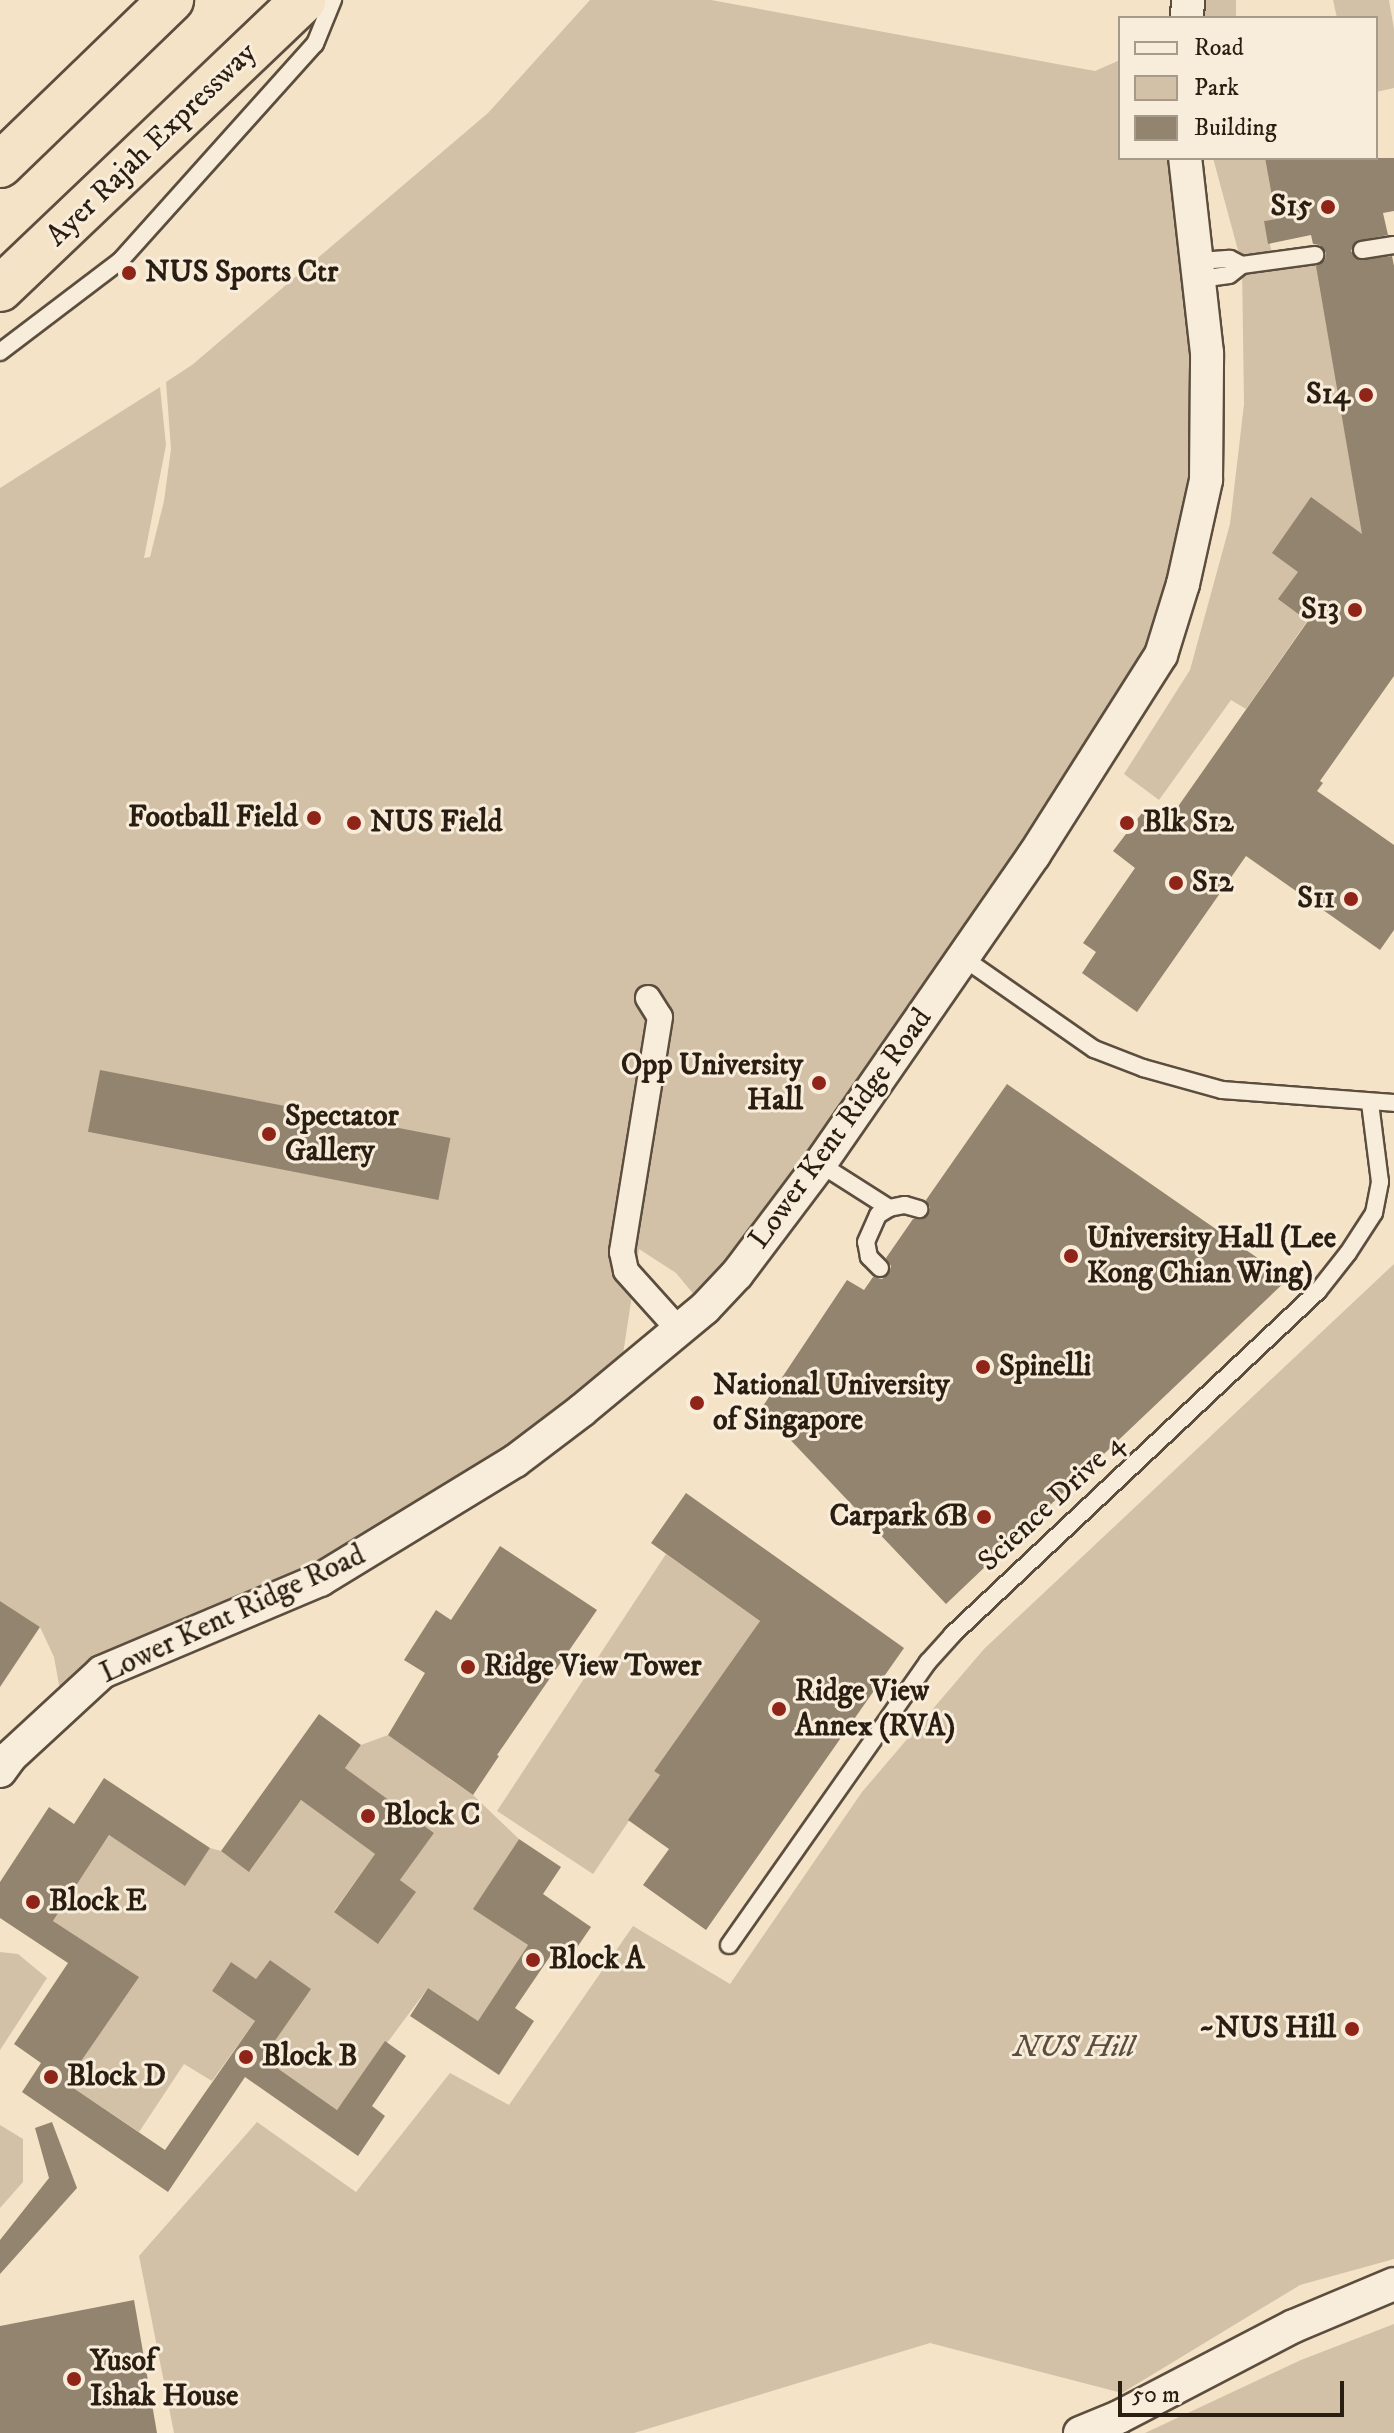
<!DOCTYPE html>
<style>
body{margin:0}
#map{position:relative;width:1394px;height:2433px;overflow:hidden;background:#f4e3c6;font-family:"IM FELL DW Pica",serif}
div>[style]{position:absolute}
.green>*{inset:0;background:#d2c1a7;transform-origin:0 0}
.building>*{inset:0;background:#938470;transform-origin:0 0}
.roads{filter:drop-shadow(2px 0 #5c4e3f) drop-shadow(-2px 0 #5c4e3f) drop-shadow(0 2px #5c4e3f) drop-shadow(0 -2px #5c4e3f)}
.service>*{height:16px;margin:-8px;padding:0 8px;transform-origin:8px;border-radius:8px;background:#f8edda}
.pedestrian>*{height:24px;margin:-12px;padding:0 12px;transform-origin:12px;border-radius:12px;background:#f8edda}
.minor>*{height:32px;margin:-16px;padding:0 16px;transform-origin:16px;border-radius:16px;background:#f8edda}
.motorway>*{height:44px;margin:-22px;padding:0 22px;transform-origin:22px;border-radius:22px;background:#f4e3c6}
.dots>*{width:22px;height:22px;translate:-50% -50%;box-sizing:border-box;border:4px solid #f8edda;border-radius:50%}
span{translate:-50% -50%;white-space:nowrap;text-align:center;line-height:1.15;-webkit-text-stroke:6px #f8edda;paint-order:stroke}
.street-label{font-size:30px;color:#2a1d12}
.poi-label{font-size:30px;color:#2a1d12;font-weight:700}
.right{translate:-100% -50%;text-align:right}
.left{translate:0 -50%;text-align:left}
.park-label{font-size:30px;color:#5c4e3f;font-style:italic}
.legend{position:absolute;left:1118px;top:16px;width:260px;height:144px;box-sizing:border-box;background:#f8edda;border:2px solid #a69a8a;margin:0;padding:10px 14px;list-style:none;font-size:24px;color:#2a1d12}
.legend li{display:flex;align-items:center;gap:16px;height:40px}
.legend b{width:40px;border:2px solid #a69a8a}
.scale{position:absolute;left:1118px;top:2381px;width:226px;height:36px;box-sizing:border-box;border:4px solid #2a1d12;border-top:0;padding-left:10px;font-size:24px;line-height:28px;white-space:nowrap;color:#2a1d12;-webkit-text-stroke:6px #f8edda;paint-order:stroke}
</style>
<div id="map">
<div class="green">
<i style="clip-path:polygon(590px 0,711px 0,1095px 71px,1120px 60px,1120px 158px,1187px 158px,1200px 515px,1161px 655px,705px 1308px,676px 1273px,639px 1249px,620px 1374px,515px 1461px,63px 1707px,54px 1657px,40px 1627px,0 1601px,0 488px,160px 387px,166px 445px,144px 558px,150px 557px,164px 501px,171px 449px,166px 382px,192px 365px,488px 113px)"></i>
<i style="left:1190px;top:0;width:46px;height:18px"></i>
<i style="clip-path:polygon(1333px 0,1389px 0,1394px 29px,1394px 88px,1376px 92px,1376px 18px,1337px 18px)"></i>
<i style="clip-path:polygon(1213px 158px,1265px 158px,1276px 219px,1264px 221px,1274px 261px,1315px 255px,1361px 526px,1372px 528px,1246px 709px,1231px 700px,1159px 800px,1124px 774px,1190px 670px,1230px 524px,1244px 404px,1242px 265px)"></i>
<i style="clip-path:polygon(1394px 1264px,1394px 2259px,1300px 2285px,1122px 2393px,930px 2343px,634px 2433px,174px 2433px,139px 2256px,257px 2122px,356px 2192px,450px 2073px,509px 2105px,633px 1926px,730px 1984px,862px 1792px,984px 1649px)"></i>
<i style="clip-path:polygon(666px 1554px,760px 1621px,654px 1771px,660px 1775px,593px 1874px,497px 1811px)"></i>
<i style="clip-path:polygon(388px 1735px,452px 1771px,448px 1778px,473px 1795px,519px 1839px,474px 1909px,528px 1945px,478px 2021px,428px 1988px,337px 2110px,263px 2058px,310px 1989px,270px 1960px,256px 1979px,231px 1962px,212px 1991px,255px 2021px,212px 2081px,184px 2064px,139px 2132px,66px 2083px,138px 1977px,53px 1921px,109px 1835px,185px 1885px,210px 1848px,221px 1851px,250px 1871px,301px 1800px,375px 1854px,334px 1911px,379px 1943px,415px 1892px,400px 1880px,434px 1833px,345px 1768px,361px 1745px)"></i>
<i style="clip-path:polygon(0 1952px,18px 1954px,47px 1978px,0 2050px)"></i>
<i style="clip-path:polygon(0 2125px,23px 2139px,23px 2182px,0 2208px)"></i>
<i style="clip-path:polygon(1394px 2324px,1394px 2433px,1145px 2433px,1301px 2360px)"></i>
</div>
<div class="building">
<i style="clip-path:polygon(1265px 158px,1394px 158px,1394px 211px,1383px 213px,1388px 235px,1356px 241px,1351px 251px,1359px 260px,1392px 256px,1394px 266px,1394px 676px,1320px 781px,1323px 783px,1317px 791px,1394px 845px,1394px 930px,1380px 950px,1246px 856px,1137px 1012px,1082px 973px,1096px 952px,1083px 943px,1135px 868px,1113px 851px,1142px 813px,1163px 828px,1308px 621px,1278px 599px,1298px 572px,1272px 553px,1311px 497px,1362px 534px,1316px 266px,1325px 260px,1326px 253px,1320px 245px,1313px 244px,1311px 235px,1268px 244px,1264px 221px,1276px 219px)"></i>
<i style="left:100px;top:1070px;width:357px;height:63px;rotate:11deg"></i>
<i style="clip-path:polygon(1007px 1084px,1288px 1279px,946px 1604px,761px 1409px,847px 1280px,864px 1290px,873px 1277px,882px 1279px,888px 1275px,891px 1266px,886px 1258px,913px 1219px,927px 1216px,930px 1207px,926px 1200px)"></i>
<i style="clip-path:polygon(686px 1493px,904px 1648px,706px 1930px,643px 1885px,669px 1849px,628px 1820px,660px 1775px,654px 1771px,760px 1621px,651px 1543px)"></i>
<i style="clip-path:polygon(500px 1546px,597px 1610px,497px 1755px,499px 1756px,473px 1795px,388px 1735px,425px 1673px,404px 1660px,436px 1610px,451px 1620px)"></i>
<i style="clip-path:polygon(0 1601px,40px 1627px,0 1687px)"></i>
<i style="clip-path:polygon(319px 1714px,361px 1745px,345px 1768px,434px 1833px,400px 1880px,416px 1892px,378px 1944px,334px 1912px,375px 1854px,301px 1800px,249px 1872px,221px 1851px)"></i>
<i style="clip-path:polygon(104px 1778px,210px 1848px,185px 1886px,109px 1835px,53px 1921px,139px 1977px,66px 2083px,165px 2150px,255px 2021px,212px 1991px,231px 1962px,256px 1979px,270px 1960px,311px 1989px,263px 2058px,337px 2110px,385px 2041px,406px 2056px,372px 2106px,385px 2116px,358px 2156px,245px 2077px,168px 2192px,22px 2092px,41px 2063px,14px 2044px,68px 1963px,0 1918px,0 1882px,49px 1807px,74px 1824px)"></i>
<i style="clip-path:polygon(519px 1839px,561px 1867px,543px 1894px,591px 1927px,565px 1965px,551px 1955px,515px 2008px,534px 2021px,499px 2075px,410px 2016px,428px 1988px,478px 2021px,528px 1945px,473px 1909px)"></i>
<i style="clip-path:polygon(52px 2122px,77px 2188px,0 2274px,0 2240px,49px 2178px,35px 2128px)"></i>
<i style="clip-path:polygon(134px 2300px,157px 2433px,0 2433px,0 2326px)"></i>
</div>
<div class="roads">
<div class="service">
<i style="left:1362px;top:250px;width:32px;rotate:-9deg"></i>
<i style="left:1199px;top:261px;width:31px;rotate:-4deg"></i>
<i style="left:1230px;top:259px;width:13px;rotate:27deg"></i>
<i style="left:1242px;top:265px;width:16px;rotate:142deg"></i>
<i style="left:1229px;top:275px;width:29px;rotate:172deg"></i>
<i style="left:1242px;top:265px;width:74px;rotate:-7.8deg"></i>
<i style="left:0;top:352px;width:151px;rotate:-37.2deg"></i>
<i style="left:120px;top:261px;width:292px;rotate:-48.1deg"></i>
<i style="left:315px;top:44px;width:48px;rotate:-67.8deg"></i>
<i style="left:962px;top:957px;width:161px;rotate:34.9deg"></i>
<i style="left:1094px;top:1049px;width:53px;rotate:21.2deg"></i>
<i style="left:1143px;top:1068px;width:82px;rotate:15.6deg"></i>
<i style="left:1222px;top:1090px;width:172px;rotate:4.3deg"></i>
<i style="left:820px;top:1164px;width:82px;rotate:32.5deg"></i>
<i style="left:880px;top:1268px;width:16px;rotate:-135deg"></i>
<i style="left:869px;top:1257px;width:15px;rotate:-101deg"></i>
<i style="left:866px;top:1242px;width:30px;rotate:-66deg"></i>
<i style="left:878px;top:1215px;width:13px;rotate:-32deg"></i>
<i style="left:889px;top:1208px;width:16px;rotate:-11deg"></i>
<i style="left:905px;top:1205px;width:15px;rotate:16deg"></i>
<i style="left:729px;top:1945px;width:346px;rotate:-54.9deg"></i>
<i style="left:928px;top:1662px;width:36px;rotate:-48deg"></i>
<i style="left:952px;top:1635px;width:502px;rotate:-43.23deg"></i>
<i style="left:1318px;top:1291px;width:48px;rotate:-51.7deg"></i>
<i style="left:1348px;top:1253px;width:48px;rotate:-57deg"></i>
<i style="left:1374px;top:1213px;width:32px;rotate:-79deg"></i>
<i style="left:1380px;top:1182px;width:80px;rotate:-97.2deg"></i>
</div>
<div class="pedestrian">
<i style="left:648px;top:998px;width:22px;rotate:58deg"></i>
<i style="left:660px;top:1017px;width:238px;rotate:99.2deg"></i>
<i style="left:622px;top:1252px;width:19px;rotate:78deg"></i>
<i style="left:626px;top:1271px;width:81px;rotate:48deg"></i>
</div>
<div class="minor">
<i style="left:1187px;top:18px;width:18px;rotate:-87deg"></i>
<i style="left:0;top:1771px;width:17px;rotate:-54deg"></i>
<i style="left:10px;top:1757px;width:125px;rotate:-42.7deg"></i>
<i style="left:102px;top:1672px;width:237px;rotate:-22.9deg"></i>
<i style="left:320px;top:1580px;width:228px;rotate:-31.4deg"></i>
<i style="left:515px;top:1461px;width:83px;rotate:-37.1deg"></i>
<i style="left:581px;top:1411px;width:161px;rotate:-39.7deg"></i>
<i style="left:705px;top:1308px;width:47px;rotate:-46.7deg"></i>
<i style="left:737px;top:1274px;width:138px;rotate:-53deg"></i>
<i style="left:820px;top:1164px;width:376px;rotate:-55.3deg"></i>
<i style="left:1034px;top:855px;width:237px;rotate:-57.6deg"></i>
<i style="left:1161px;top:655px;width:74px;rotate:-72.8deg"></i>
<i style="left:1183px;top:584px;width:107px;rotate:-77.5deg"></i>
<i style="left:1206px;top:480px;width:127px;rotate:-89.5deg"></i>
<i style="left:1207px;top:353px;width:196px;rotate:-96.4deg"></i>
<i style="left:1080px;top:2433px;width:42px;rotate:-22.3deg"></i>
<i style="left:1119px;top:2417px;width:197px;rotate:-27.5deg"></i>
<i style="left:1294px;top:2326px;width:108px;rotate:-22.8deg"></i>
</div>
<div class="motorway">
<i style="left:0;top:165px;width:238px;rotate:-44deg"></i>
<i style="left:0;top:289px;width:419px;rotate:-43.6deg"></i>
</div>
</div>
<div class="dots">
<i style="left:1328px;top:207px;background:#8f2418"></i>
<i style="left:129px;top:273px;background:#8f2418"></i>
<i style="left:1366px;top:395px;background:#8f2418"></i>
<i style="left:1355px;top:610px;background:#8f2418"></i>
<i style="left:314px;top:818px;background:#8f2418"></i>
<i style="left:354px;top:823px;background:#8f2418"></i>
<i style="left:1127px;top:823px;background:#8f2418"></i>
<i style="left:1176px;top:883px;background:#8f2418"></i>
<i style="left:1351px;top:899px;background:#8f2418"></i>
<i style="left:819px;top:1083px;background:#8f2418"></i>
<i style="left:269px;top:1134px;background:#8f2418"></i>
<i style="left:1071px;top:1256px;background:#8f2418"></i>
<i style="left:983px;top:1367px;background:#8f2418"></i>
<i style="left:697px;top:1403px;background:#8f2418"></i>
<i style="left:984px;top:1517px;background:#8f2418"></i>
<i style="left:468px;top:1667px;background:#8f2418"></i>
<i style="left:779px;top:1709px;background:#8f2418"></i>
<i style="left:368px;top:1816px;background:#8f2418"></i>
<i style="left:33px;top:1902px;background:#8f2418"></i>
<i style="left:533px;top:1960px;background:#8f2418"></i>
<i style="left:1352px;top:2029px;background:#8f2418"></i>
<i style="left:246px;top:2057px;background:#8f2418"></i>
<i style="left:51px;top:2077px;background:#8f2418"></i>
<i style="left:74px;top:2379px;background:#8f2418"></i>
</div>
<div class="street-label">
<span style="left:152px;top:145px;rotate:-44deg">Ayer Rajah Expressway</span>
<span style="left:841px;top:1129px;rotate:-54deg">Lower Kent Ridge Road</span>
<span style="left:1052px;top:1503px;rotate:-43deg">Science Drive 4</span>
<span style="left:233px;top:1615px;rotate:-25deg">Lower Kent Ridge Road</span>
</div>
<div class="poi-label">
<span class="right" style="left:1312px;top:207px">S15</span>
<span class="left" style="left:145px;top:273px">NUS Sports Ctr</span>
<span class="right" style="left:1350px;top:395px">S14</span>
<span class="right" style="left:1339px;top:610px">S13</span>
<span class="right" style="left:298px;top:818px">Football Field</span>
<span class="left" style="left:370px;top:823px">NUS Field</span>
<span class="left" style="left:1143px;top:823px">Blk S12</span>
<span class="left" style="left:1192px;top:883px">S12</span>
<span class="right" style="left:1335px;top:899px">S11</span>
<span class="right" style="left:803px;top:1083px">Opp University<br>Hall</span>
<span class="left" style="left:285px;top:1134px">Spectator<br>Gallery</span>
<span class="left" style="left:1087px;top:1256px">University Hall (Lee<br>Kong Chian Wing)</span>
<span class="left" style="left:999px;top:1367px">Spinelli</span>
<span class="left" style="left:713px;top:1403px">National University<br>of Singapore</span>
<span class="right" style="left:968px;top:1517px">Carpark 6B</span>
<span class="left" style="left:484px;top:1667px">Ridge View Tower</span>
<span class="left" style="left:795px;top:1709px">Ridge View<br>Annex (RVA)</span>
<span class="left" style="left:384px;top:1816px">Block C</span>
<span class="left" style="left:49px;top:1902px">Block E</span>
<span class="left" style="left:549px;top:1960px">Block A</span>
<span class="right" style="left:1336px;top:2029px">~NUS Hill</span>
<span class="left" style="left:262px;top:2057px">Block B</span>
<span class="left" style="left:67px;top:2077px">Block D</span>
<span class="left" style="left:90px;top:2379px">Yusof<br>Ishak House</span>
</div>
<div class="park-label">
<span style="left:1074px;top:2048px">NUS Hill</span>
</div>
<ul class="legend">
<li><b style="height:10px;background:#f8edda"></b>Road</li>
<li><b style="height:22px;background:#d2c1a7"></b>Park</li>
<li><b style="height:22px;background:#938470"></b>Building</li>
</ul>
<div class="scale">50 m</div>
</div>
